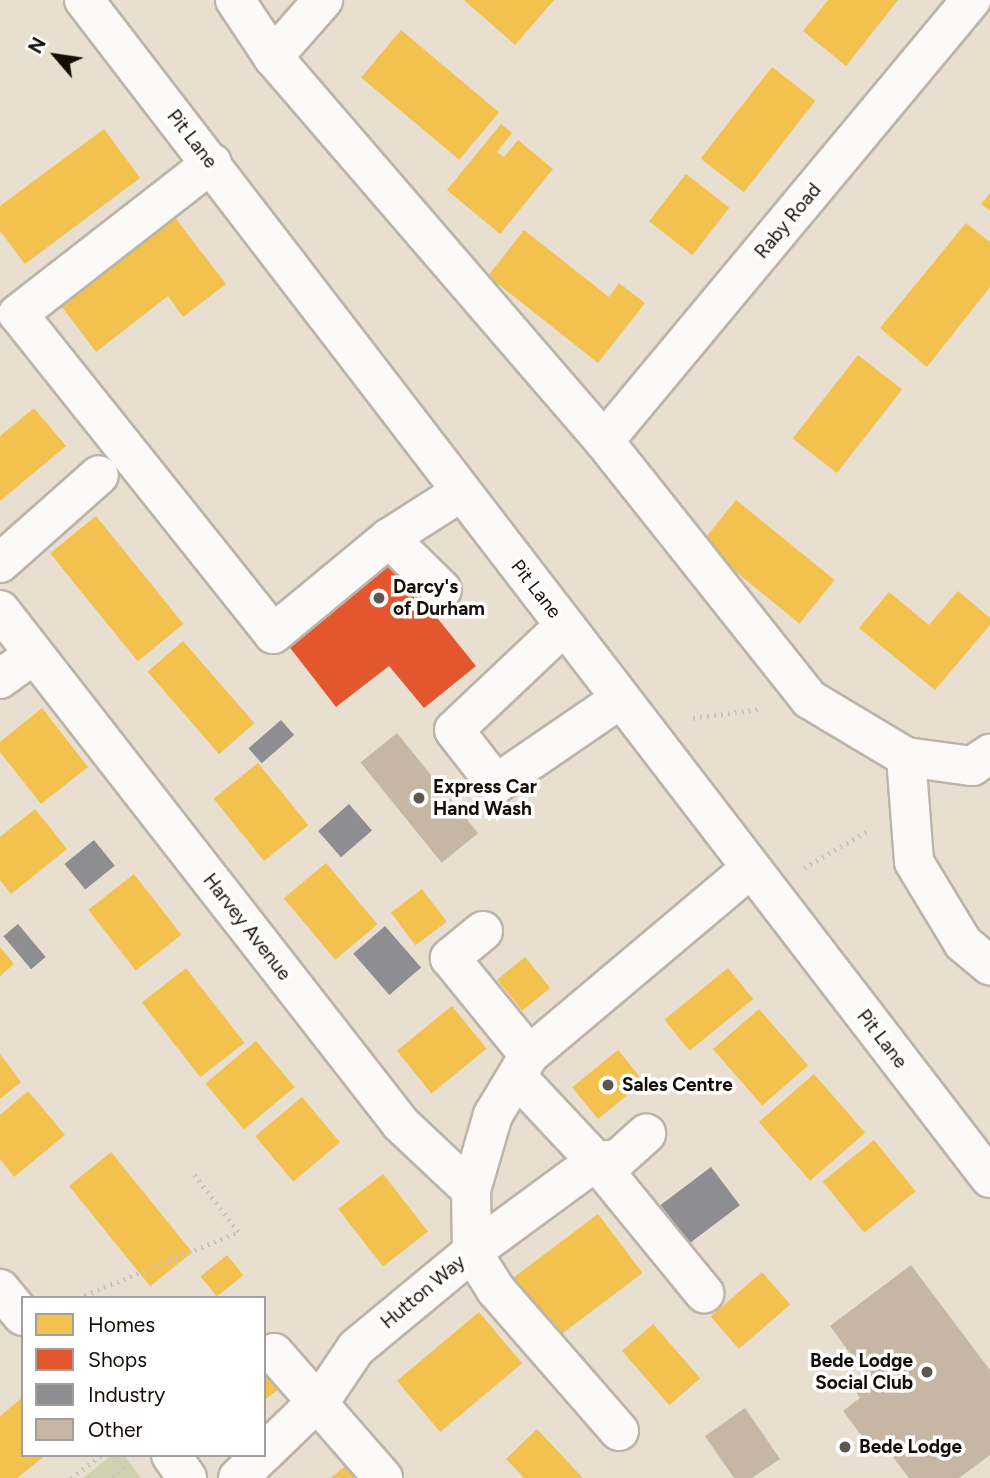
<!DOCTYPE html>
<style>
body{margin:0}
#map{position:relative;width:990px;height:1478px;overflow:hidden;background:#e9dfd1;font-family:Figtree,sans-serif}
div>[style]{position:absolute}
.green>*{inset:0;background:#d0d1af}
.homes>*{inset:0;background:#f2c14e;transform-origin:0 0}
.shops>*{inset:0;background:#e4572e}
.industry>*{inset:0;background:#8d8d92;transform-origin:0 0}
.building>*{inset:0;background:#c5b7a4;transform-origin:0 0}
.path>*{height:4.5px;margin-top:-2.25px;transform-origin:0;background:repeating-linear-gradient(90deg,#c8c5c1 0 2px,transparent 0 7px)}
.roads{filter:drop-shadow(2px 0 #bcb4a9) drop-shadow(-2px 0 #bcb4a9) drop-shadow(0 2px #bcb4a9) drop-shadow(0 -2px #bcb4a9)}
.minor>*{height:38px;margin:-19px;padding:0 19px;transform-origin:19px;border-radius:19px;background:#fcfaf8}
.dots>*{width:19px;height:19px;translate:-50% -50%;box-sizing:border-box;border:4px solid #fff;border-radius:50%}
span{translate:-50% -50%;white-space:nowrap;text-align:center;line-height:1.15;-webkit-text-stroke:7px #fff;paint-order:stroke}
.street-label{font-size:19px;color:#140e06}
.poi-label{font-size:19px;color:#140e06;font-weight:700}
.left{translate:0 -50%;text-align:left}
.right{translate:-100% -50%;text-align:right}
.legend{position:absolute;left:21px;top:1296px;width:245px;height:161px;box-sizing:border-box;background:#fff;border:2px solid #a19f9b;margin:0;padding:9px 12px;list-style:none;font-size:21px;color:#140e06}
.legend li{display:flex;align-items:center;gap:14px;height:35px}
.legend b{width:35px;border:2px solid #a19f9b}
.north{position:absolute;left:21px;top:21px;width:70px;height:70px;-webkit-text-stroke:5px #fff;paint-order:stroke;rotate:299deg;font-size:19px;font-weight:700;line-height:28px;text-align:center;color:#140e06}
.north::after{content:'';display:block;margin:auto;width:24px;height:32px;background:#140e06;clip-path:polygon(50% 0,100% 100%,50% 72%,0 100%)}
</style>
<div id="map">
<div class="green">
<i style="clip-path:polygon(112px 1455px,124px 1455px,141px 1478px,83px 1478px)"></i>
</div>
<div class="homes">
<i style="clip-path:polygon(464px 0,554px 0,515px 45px)"></i>
<i style="clip-path:polygon(828px 0,898px 0,846px 66px,803px 31px)"></i>
<i style="left:401px;top:30px;width:128px;height:62px;rotate:40deg"></i>
<i style="left:772px;top:67px;width:55px;height:116px;rotate:38deg"></i>
<i style="clip-path:polygon(501px 124px,512px 133px,497px 152px,504px 157px,518px 140px,553px 169px,500px 234px,447px 190px)"></i>
<i style="clip-path:polygon(104px 129px,140px 178px,25px 264px,0 231px,0 206px)"></i>
<i style="left:686px;top:174px;width:55px;height:60px;rotate:38deg"></i>
<i style="clip-path:polygon(990px 193px,990px 211px,981px 204px)"></i>
<i style="clip-path:polygon(173px 215px,226px 284px,183px 317px,168px 296px,96px 352px,59px 303px)"></i>
<i style="clip-path:polygon(966px 223px,990px 242px,990px 287px,927px 367px,880px 328px)"></i>
<i style="clip-path:polygon(524px 230px,609px 297px,619px 283px,645px 303px,598px 363px,488px 276px)"></i>
<i style="left:858px;top:355px;width:56px;height:106px;rotate:38deg"></i>
<i style="clip-path:polygon(34px 408px,66px 446px,0 501px,0 436px)"></i>
<i style="left:736px;top:500px;width:127px;height:56px;rotate:39deg"></i>
<i style="left:96px;top:516px;width:139px;height:59px;rotate:51deg"></i>
<i style="clip-path:polygon(958px 591px,990px 618px,990px 625px,935px 690px,859px 628px,889px 592px,929px 625px)"></i>
<i style="left:183px;top:641px;width:109px;height:47px;rotate:49deg"></i>
<i style="clip-path:polygon(42px 708px,88px 767px,41px 804px,0 752px,0 742px)"></i>
<i style="left:258px;top:763px;width:80px;height:57px;rotate:51deg"></i>
<i style="clip-path:polygon(35px 809px,67px 849px,11px 894px,0 880px,0 837px)"></i>
<i style="left:326px;top:863px;width:80px;height:55px;rotate:50deg"></i>
<i style="left:134px;top:874px;width:77px;height:58px;rotate:52deg"></i>
<i style="left:422px;top:889px;width:41px;height:39px;rotate:53deg"></i>
<i style="clip-path:polygon(0 947px,14px 964px,0 976px)"></i>
<i style="left:525px;top:957px;width:40px;height:36px;rotate:51deg"></i>
<i style="left:186px;top:968px;width:95px;height:56px;rotate:52deg"></i>
<i style="left:728px;top:968px;width:40px;height:82px;rotate:51deg"></i>
<i style="left:452px;top:1006px;width:55px;height:71px;rotate:51deg"></i>
<i style="left:759px;top:1009px;width:75px;height:61px;rotate:49deg"></i>
<i style="left:256px;top:1041px;width:60px;height:66px;rotate:50deg"></i>
<i style="left:618px;top:1050px;width:41px;height:59px;rotate:51deg"></i>
<i style="clip-path:polygon(0 1054px,21px 1082px,0 1099px)"></i>
<i style="left:814px;top:1074px;width:78px;height:73px;rotate:49deg"></i>
<i style="clip-path:polygon(28px 1091px,65px 1135px,14px 1177px,0 1159px,0 1115px)"></i>
<i style="left:302px;top:1097px;width:59px;height:61px;rotate:50deg"></i>
<i style="left:874px;top:1140px;width:66px;height:66px;rotate:51deg"></i>
<i style="left:111px;top:1152px;width:129px;height:54px;rotate:51deg"></i>
<i style="left:383px;top:1174px;width:73px;height:57px;rotate:52deg"></i>
<i style="left:598px;top:1214px;width:74px;height:110px;rotate:53deg"></i>
<i style="left:227px;top:1255px;width:26px;height:34px;rotate:51deg"></i>
<i style="left:762px;top:1272px;width:43px;height:68px;rotate:49deg"></i>
<i style="left:479px;top:1312px;width:67px;height:107px;rotate:50deg"></i>
<i style="left:653px;top:1324px;width:72px;height:41px;rotate:49deg"></i>
<i style="clip-path:polygon(264px 1359px,285px 1385px,264px 1400px)"></i>
<i style="clip-path:polygon(23px 1397px,23px 1455px,46px 1455px,17px 1478px,0 1478px,0 1416px)"></i>
<i style="clip-path:polygon(537px 1429px,582px 1477px,581px 1478px,524px 1478px,506px 1459px)"></i>
<i style="clip-path:polygon(349px 1463px,361px 1478px,331px 1478px)"></i>
</div>
<div class="shops">
<i style="clip-path:polygon(388px 557px,476px 666px,424px 708px,389px 666px,336px 707px,284px 640px)"></i>
</div>
<div class="industry">
<i style="left:281px;top:720px;width:20px;height:43px;rotate:49deg"></i>
<i style="left:349px;top:804px;width:35px;height:41px;rotate:49deg"></i>
<i style="left:94px;top:840px;width:33px;height:38px;rotate:51deg"></i>
<i style="left:18px;top:924px;width:43px;height:19px;rotate:50deg"></i>
<i style="left:385px;top:926px;width:55px;height:42px;rotate:49deg"></i>
<i style="left:711px;top:1167px;width:48px;height:63px;rotate:53deg"></i>
</div>
<div class="building">
<i style="left:397px;top:733px;width:129px;height:47px;rotate:51deg"></i>
<i style="clip-path:polygon(911px 1265px,990px 1370px,990px 1455px,959px 1478px,909px 1478px,886px 1448px,877px 1456px,843px 1411px,860px 1398px,851px 1385px,865px 1374px,830px 1326px)"></i>
<i style="clip-path:polygon(745px 1408px,780px 1459px,752px 1478px,734px 1478px,705px 1436px)"></i>
</div>
<div class="path">
<i style="left:693px;top:718px;width:68px;rotate:-7.7deg"></i>
<i style="left:804px;top:868px;width:75px;rotate:-30.3deg"></i>
<i style="left:78px;top:1298px;width:173px;rotate:-22.4deg"></i>
<i style="left:238px;top:1232px;width:76px;rotate:-127.5deg"></i>
<i style="left:71px;top:1478px;width:38px;rotate:-37deg"></i>
<i style="left:113px;top:1478px;width:20px;rotate:-41deg"></i>
</div>
<div class="roads">
<div class="minor">
<i style="left:84px;top:0;width:1486px;rotate:52.44deg"></i>
<i style="left:235px;top:0;width:69px;rotate:56.3deg"></i>
<i style="left:273px;top:57px;width:507px;rotate:49.24deg"></i>
<i style="left:604px;top:441px;width:330px;rotate:51.5deg"></i>
<i style="left:809px;top:699px;width:113px;rotate:30.9deg"></i>
<i style="left:906px;top:757px;width:67px;rotate:7.8deg"></i>
<i style="left:972px;top:766px;width:22px;rotate:-34deg"></i>
<i style="left:273px;top:57px;width:76px;rotate:-48.7deg"></i>
<i style="left:212px;top:163px;width:246px;rotate:142.1deg"></i>
<i style="left:18px;top:314px;width:409px;rotate:51.4deg"></i>
<i style="left:273px;top:634px;width:151px;rotate:-39.6deg"></i>
<i style="left:389px;top:538px;width:85px;rotate:-32.6deg"></i>
<i style="left:604px;top:441px;width:574px;rotate:-50.23deg"></i>
<i style="left:389px;top:538px;width:74px;rotate:44.5deg"></i>
<i style="left:0;top:563px;width:132px;rotate:-41.6deg"></i>
<i style="left:0;top:610px;width:652px;rotate:52.04deg"></i>
<i style="left:401px;top:1124px;width:96px;rotate:43.3deg"></i>
<i style="left:564px;top:626px;width:151px;rotate:136.6deg"></i>
<i style="left:454px;top:730px;width:68px;rotate:52.1deg"></i>
<i style="left:496px;top:784px;width:150px;rotate:-34.4deg"></i>
<i style="left:0;top:679px;width:41px;rotate:-36deg"></i>
<i style="left:906px;top:757px;width:105px;rotate:85.6deg"></i>
<i style="left:914px;top:862px;width:95px;rotate:58.8deg"></i>
<i style="left:963px;top:943px;width:35px;rotate:40deg"></i>
<i style="left:483px;top:931px;width:43px;rotate:140.7deg"></i>
<i style="left:450px;top:958px;width:125px;rotate:50.8deg"></i>
<i style="left:517px;top:1077px;width:115px;rotate:46.8deg"></i>
<i style="left:596px;top:1161px;width:171px;rotate:50.7deg"></i>
<i style="left:0;top:1289px;width:35px;rotate:50deg"></i>
<i style="left:274px;top:1353px;width:166px;rotate:48.9deg"></i>
<i style="left:619px;top:1431px;width:187px;rotate:-131.1deg"></i>
<i style="left:496px;top:1290px;width:45px;rotate:-122.3deg"></i>
<i style="left:472px;top:1252px;width:154px;rotate:-36.3deg"></i>
<i style="left:596px;top:1161px;width:22px;rotate:-5deg"></i>
<i style="left:618px;top:1159px;width:38px;rotate:-42deg"></i>
<i style="left:264px;top:1453px;width:85px;rotate:-44deg"></i>
<i style="left:325px;top:1394px;width:55px;rotate:-56deg"></i>
<i style="left:356px;top:1348px;width:151px;rotate:-39.6deg"></i>
<i style="left:472px;top:1252px;width:62px;rotate:-90.9deg"></i>
<i style="left:471px;top:1190px;width:78px;rotate:-73.7deg"></i>
<i style="left:493px;top:1115px;width:70px;rotate:-59deg"></i>
<i style="left:529px;top:1055px;width:290px;rotate:-40.1deg"></i>
<i style="left:171px;top:1455px;width:28px;rotate:55deg"></i>
<i style="left:238px;top:1478px;width:33px;rotate:-44deg"></i>
</div>
</div>
<div class="dots">
<i style="left:379px;top:598px;background:#5f574d"></i>
<i style="left:419px;top:798px;background:#5f574d"></i>
<i style="left:608px;top:1085px;background:#5f574d"></i>
<i style="left:927px;top:1372px;background:#5f574d"></i>
<i style="left:845px;top:1447px;background:#5f574d"></i>
</div>
<div class="street-label">
<span style="left:192px;top:139px;rotate:52deg">Pit Lane</span>
<span style="left:788px;top:221px;rotate:-50deg">Raby Road</span>
<span style="left:536px;top:589px;rotate:52deg">Pit Lane</span>
<span style="left:247px;top:927px;rotate:52deg">Harvey Avenue</span>
<span style="left:882px;top:1039px;rotate:52deg">Pit Lane</span>
<span style="left:423px;top:1292px;rotate:-40deg">Hutton Way</span>
</div>
<div class="poi-label">
<span class="left" style="left:393px;top:598px">Darcy's<br>of Durham</span>
<span class="left" style="left:433px;top:798px">Express Car<br>Hand Wash</span>
<span class="left" style="left:622px;top:1085px">Sales Centre</span>
<span class="right" style="left:913px;top:1372px">Bede Lodge<br>Social Club</span>
<span class="left" style="left:859px;top:1447px">Bede Lodge</span>
</div>
<ul class="legend">
<li><b style="height:19px;background:#f2c14e"></b>Homes</li>
<li><b style="height:19px;background:#e4572e"></b>Shops</li>
<li><b style="height:19px;background:#8d8d92"></b>Industry</li>
<li><b style="height:19px;background:#c5b7a4"></b>Other</li>
</ul>
<div class="north">N</div>
</div>
